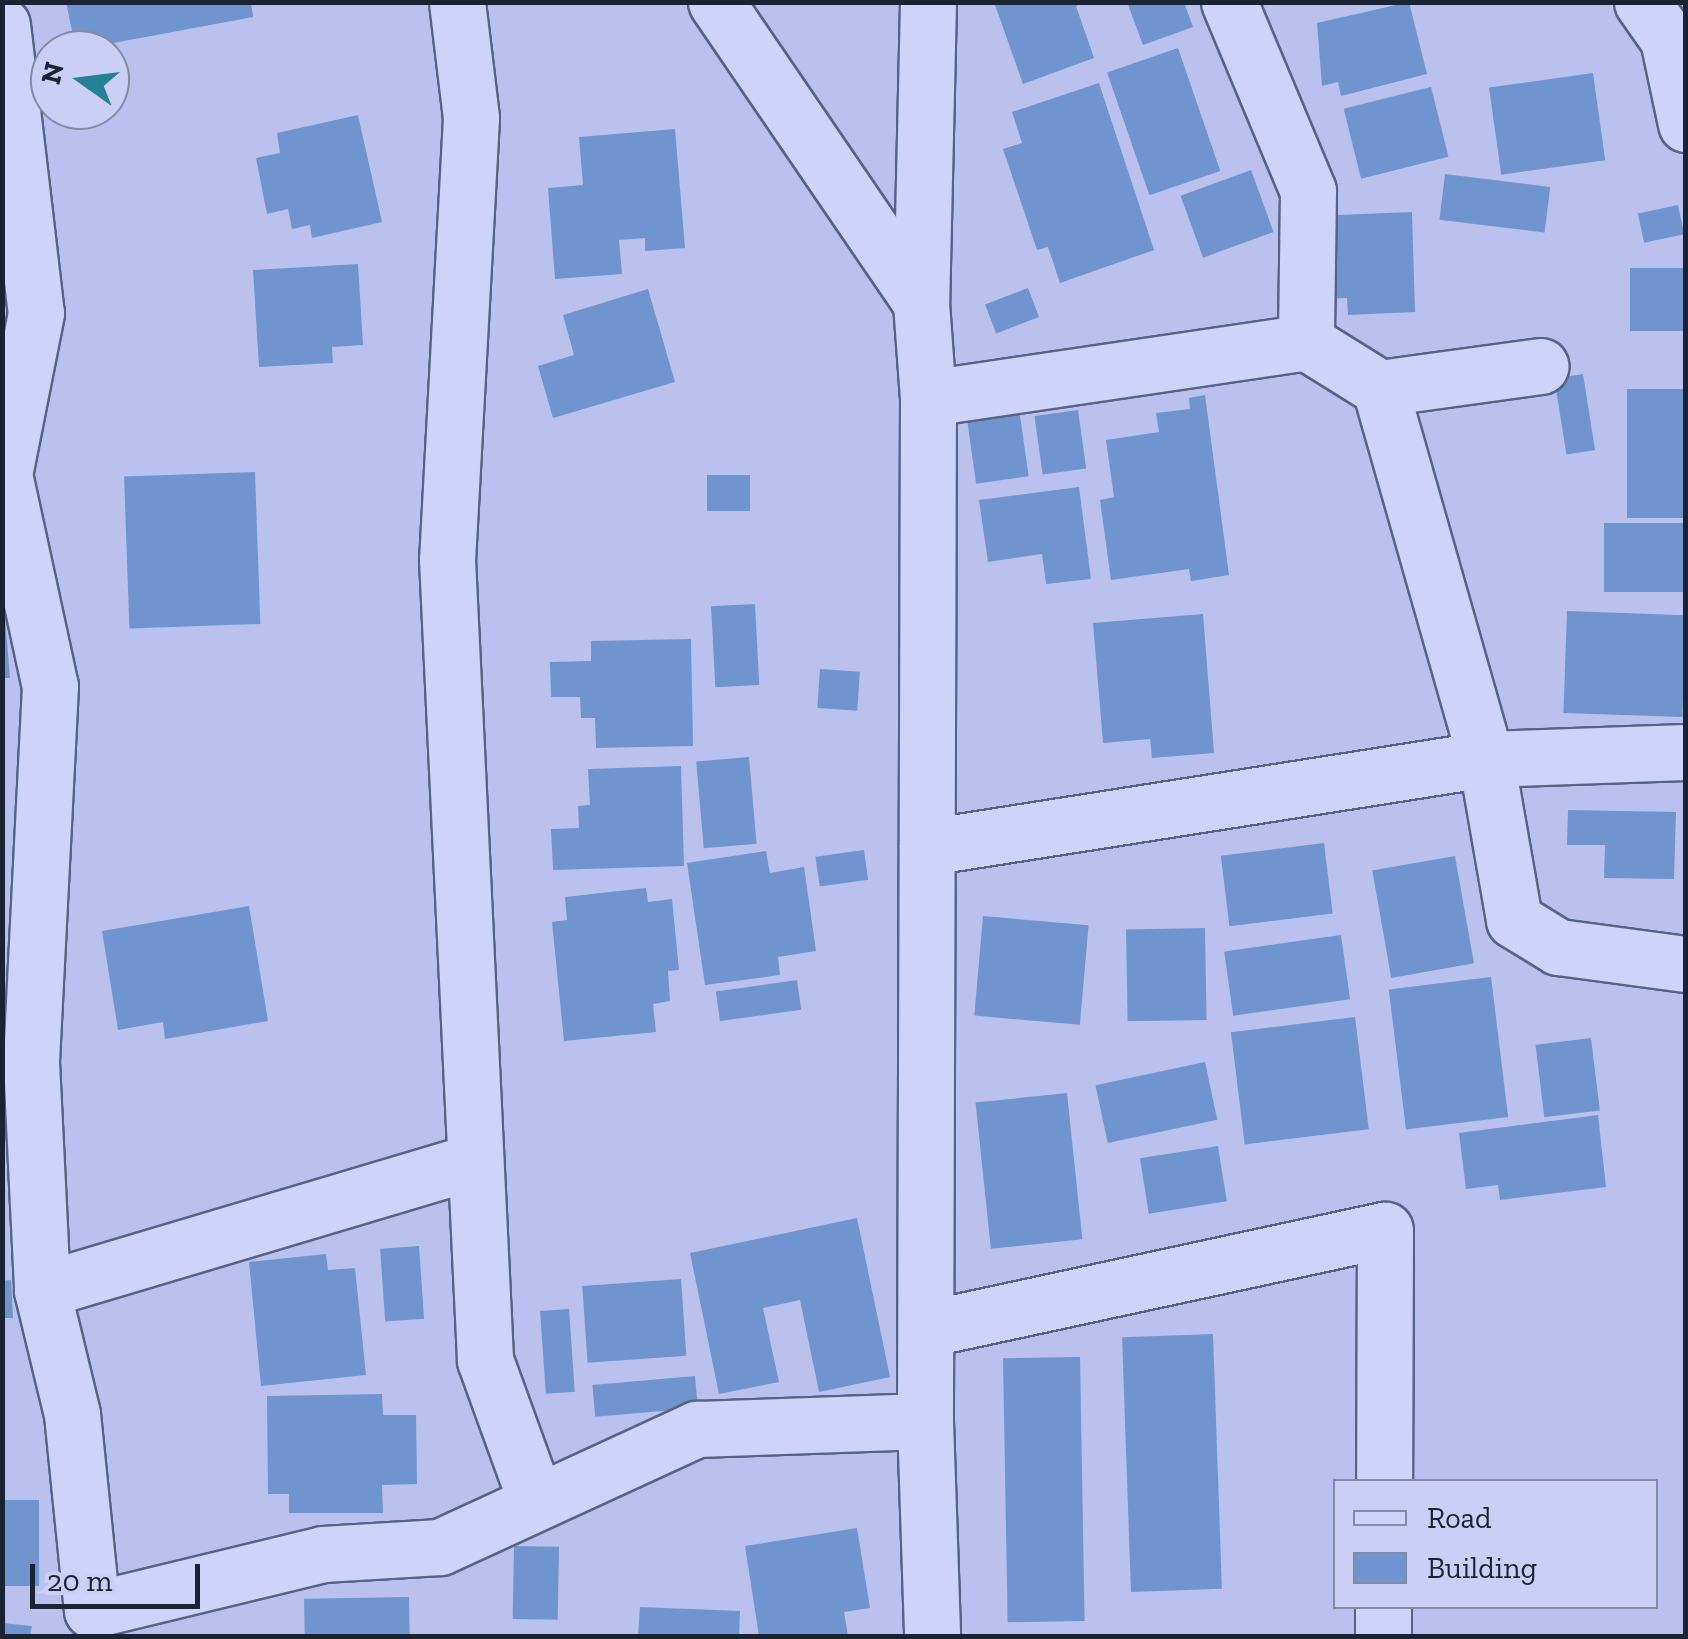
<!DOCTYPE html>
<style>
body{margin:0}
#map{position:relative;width:1688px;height:1639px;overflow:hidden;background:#bbc1ee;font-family:"Zilla Slab",serif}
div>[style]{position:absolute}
.building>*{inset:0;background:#7095ce;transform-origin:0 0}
.roads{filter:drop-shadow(2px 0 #556386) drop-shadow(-2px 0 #556386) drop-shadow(0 2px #556386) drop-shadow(0 -2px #556386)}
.minor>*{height:55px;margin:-27.5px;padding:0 27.5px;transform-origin:27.5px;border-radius:27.5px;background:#ced3f9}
span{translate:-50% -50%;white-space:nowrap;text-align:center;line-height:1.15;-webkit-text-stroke:8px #cbcff6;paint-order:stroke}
.frame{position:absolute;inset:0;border:5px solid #1a2334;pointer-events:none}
.legend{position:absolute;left:1333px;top:1479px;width:325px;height:130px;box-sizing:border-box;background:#cbcff6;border:2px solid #848aa8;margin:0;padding:12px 18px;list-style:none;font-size:30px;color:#1a2334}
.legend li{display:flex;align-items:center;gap:20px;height:50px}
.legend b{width:50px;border:2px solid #848aa8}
.north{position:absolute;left:30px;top:30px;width:100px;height:100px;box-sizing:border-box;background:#cbcff6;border:2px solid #848aa8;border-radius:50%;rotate:284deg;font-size:28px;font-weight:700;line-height:40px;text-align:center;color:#1a2334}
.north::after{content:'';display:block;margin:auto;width:35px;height:45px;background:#248196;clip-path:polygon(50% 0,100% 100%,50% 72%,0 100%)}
.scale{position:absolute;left:30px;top:1564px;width:170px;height:45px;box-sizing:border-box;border:5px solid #1a2334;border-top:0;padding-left:12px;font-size:30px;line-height:35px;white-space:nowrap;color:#1a2334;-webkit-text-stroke:8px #cbcff6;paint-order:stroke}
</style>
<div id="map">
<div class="building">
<i style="clip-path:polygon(66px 2px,251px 2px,253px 17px,76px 50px)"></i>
<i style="clip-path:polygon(994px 2px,1085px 2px,1076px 6px,1094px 58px,1023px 84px)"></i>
<i style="clip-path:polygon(1127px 2px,1184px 2px,1193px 27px,1143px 45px)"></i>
<i style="clip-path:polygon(1409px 2px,1427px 74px,1341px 96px,1338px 82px,1322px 86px,1317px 23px)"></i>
<i style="left:1178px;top:48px;width:130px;height:75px;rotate:71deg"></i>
<i style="left:1593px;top:73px;width:88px;height:105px;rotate:82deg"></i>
<i style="clip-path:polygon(1099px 83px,1154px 250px,1060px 283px,1048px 247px,1037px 250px,1003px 149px,1022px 143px,1012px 112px)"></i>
<i style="left:1431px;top:87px;width:72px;height:90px;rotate:76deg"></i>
<i style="clip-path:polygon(358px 115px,382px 222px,312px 238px,310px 225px,292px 229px,288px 209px,267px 214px,256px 158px,280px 153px,277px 133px)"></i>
<i style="clip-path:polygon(675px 129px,685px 248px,645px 251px,645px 238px,619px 240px,622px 274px,555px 279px,548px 188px,583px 185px,579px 137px)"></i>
<i style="left:1251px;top:170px;width:66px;height:75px;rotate:70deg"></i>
<i style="left:1445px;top:174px;width:106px;height:46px;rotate:7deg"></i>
<i style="left:1678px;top:205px;width:30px;height:41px;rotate:78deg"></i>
<i style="clip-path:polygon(1412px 212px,1415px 312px,1348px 315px,1347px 298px,1315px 299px,1312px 216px)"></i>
<i style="clip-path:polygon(358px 264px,363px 345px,332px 347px,333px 363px,259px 367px,253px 270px)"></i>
<i style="left:1686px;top:268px;width:63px;height:56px;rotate:90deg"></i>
<i style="left:1028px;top:288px;width:31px;height:46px;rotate:69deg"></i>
<i style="clip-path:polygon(648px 289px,675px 382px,553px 418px,538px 366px,574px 355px,563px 315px)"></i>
<i style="left:1583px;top:374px;width:77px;height:29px;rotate:81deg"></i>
<i style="left:1686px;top:389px;width:129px;height:59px;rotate:90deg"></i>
<i style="clip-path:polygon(1205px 395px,1229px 575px,1191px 581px,1189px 569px,1111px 580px,1100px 500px,1114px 497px,1106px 440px,1159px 432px,1156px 413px,1190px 409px,1189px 398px)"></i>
<i style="left:1019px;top:408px;width:69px;height:53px;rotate:82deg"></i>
<i style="left:1078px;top:410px;width:59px;height:44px;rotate:82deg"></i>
<i style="left:255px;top:472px;width:152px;height:131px;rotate:88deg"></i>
<i style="left:707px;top:475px;width:43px;height:36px"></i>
<i style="clip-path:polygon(1079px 487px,1091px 579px,1046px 584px,1042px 554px,988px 562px,979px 500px)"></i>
<i style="left:1686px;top:523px;width:69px;height:82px;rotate:90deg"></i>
<i style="clip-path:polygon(2px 580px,10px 678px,2px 678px)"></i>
<i style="left:755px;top:604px;width:81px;height:44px;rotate:87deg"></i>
<i style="left:1567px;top:611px;width:119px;height:102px;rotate:2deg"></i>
<i style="clip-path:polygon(1203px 614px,1214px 753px,1152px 758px,1150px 739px,1103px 743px,1093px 623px)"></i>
<i style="clip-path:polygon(691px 639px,693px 746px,596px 748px,595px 718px,581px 718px,580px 697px,551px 697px,550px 662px,591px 661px,591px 641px)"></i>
<i style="left:820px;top:669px;width:40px;height:39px;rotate:4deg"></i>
<i style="left:749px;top:757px;width:87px;height:53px;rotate:85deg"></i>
<i style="clip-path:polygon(681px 766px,684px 866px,553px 870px,551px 829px,579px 828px,578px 806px,590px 805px,588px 769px)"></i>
<i style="clip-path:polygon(1568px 810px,1676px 812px,1674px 879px,1604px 878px,1605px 845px,1567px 845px)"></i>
<i style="left:1324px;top:843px;width:71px;height:104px;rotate:83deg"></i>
<i style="left:864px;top:850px;width:30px;height:49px;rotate:82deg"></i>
<i style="clip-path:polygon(766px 851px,770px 873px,804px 867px,816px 951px,778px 957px,780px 975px,705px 985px,687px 863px)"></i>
<i style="left:1455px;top:856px;width:109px;height:84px;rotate:80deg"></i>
<i style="clip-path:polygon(646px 888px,648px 902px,672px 899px,679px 970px,668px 971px,670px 1001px,653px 1004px,656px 1032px,564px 1041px,552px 922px,567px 920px,565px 897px)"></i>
<i style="clip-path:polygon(249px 906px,268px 1021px,165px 1039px,163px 1022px,118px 1030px,102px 931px)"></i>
<i style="left:983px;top:916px;width:106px;height:100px;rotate:5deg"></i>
<i style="left:1205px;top:928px;width:92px;height:79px;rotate:89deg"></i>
<i style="left:1341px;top:935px;width:65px;height:118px;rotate:82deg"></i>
<i style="left:1491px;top:977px;width:141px;height:103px;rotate:83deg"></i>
<i style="left:797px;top:980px;width:30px;height:82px;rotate:82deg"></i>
<i style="left:1355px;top:1017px;width:113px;height:125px;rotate:83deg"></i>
<i style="left:1591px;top:1038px;width:73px;height:56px;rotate:83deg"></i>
<i style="left:1205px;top:1062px;width:59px;height:112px;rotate:78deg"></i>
<i style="left:1067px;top:1093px;width:147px;height:92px;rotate:84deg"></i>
<i style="clip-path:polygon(1598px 1115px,1606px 1187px,1500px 1200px,1498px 1185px,1466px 1189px,1459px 1133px)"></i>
<i style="left:1218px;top:1146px;width:56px;height:79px;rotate:81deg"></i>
<i style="clip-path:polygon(857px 1218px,890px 1377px,819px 1392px,800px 1300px,763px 1308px,779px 1382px,719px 1394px,690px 1253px)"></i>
<i style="left:419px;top:1246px;width:73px;height:39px;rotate:86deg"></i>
<i style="clip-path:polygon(326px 1254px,328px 1270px,355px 1268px,366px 1375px,261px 1386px,249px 1262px)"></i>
<i style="left:681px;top:1279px;width:77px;height:99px;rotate:86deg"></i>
<i style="clip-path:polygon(11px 1280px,13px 1318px,2px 1318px,2px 1281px)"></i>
<i style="left:569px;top:1309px;width:83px;height:29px;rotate:86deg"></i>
<i style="left:1213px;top:1334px;width:255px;height:91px;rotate:88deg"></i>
<i style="left:1080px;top:1357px;width:264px;height:77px;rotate:89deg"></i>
<i style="left:695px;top:1376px;width:32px;height:103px;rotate:85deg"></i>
<i style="clip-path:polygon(382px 1394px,383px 1415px,416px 1415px,417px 1484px,382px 1485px,383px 1513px,289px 1513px,289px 1494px,268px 1494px,267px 1396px)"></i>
<i style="left:2px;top:1500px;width:37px;height:86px"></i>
<i style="clip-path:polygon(857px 1528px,870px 1608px,844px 1612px,848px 1636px,759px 1636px,745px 1546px)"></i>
<i style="left:514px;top:1546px;width:45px;height:73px;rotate:1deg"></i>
<i style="left:409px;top:1597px;width:39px;height:105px;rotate:89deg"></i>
<i style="clip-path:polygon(640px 1607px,740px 1611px,739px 1636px,638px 1636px)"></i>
<i style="clip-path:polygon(2px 1623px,32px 1626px,30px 1636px,2px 1636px)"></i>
</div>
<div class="roads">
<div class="minor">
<i style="left:457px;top:2px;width:117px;rotate:83.1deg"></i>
<i style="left:471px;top:118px;width:442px;rotate:93.1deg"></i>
<i style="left:447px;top:559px;width:802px;rotate:87.28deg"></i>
<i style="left:485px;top:1360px;width:150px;rotate:70.1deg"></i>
<i style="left:716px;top:2px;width:364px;rotate:55.7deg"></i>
<i style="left:928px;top:2px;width:301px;rotate:91.3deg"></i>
<i style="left:921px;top:303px;width:95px;rotate:85.8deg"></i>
<i style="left:928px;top:398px;width:1023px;rotate:90.17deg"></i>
<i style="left:925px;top:1421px;width:215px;rotate:88.1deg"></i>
<i style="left:1229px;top:2px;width:205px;rotate:67.3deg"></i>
<i style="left:1308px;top:191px;width:151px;rotate:90.8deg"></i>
<i style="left:1642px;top:2px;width:45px;rotate:54.9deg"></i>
<i style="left:1668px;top:39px;width:87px;rotate:78deg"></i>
<i style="left:2px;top:25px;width:290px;rotate:83.3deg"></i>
<i style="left:36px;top:313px;width:164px;rotate:101.2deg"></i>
<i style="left:4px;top:474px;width:217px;rotate:77.8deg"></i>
<i style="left:50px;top:686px;width:376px;rotate:92.9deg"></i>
<i style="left:31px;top:1062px;width:228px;rotate:87.2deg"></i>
<i style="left:42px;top:1290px;width:128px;rotate:76.4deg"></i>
<i style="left:72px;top:1414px;width:197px;rotate:84.2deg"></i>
<i style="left:92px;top:1610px;width:238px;rotate:-13.6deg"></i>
<i style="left:323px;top:1554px;width:117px;rotate:-3.4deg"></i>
<i style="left:440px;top:1547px;width:283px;rotate:-24.7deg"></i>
<i style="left:697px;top:1429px;width:228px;rotate:-2deg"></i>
<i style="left:1380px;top:388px;width:386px;rotate:74.1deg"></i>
<i style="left:1486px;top:759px;width:200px;rotate:-2deg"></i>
<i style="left:928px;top:398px;width:382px;rotate:-8.4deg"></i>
<i style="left:1306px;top:342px;width:87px;rotate:31.9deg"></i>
<i style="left:1380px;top:388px;width:162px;rotate:-7.8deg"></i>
<i style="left:927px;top:847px;width:566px;rotate:-8.95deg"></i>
<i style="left:1486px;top:759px;width:163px;rotate:80.1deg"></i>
<i style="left:1514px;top:920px;width:52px;rotate:31.5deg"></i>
<i style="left:1558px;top:947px;width:129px;rotate:7.6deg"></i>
<i style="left:42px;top:1290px;width:452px;rotate:-16.6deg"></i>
<i style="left:930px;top:1328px;width:465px;rotate:-12.2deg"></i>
<i style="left:1385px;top:1230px;width:252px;rotate:90.2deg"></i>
<i style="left:1383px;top:1636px;width:30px;rotate:-90deg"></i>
</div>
</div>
<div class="frame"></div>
<ul class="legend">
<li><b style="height:12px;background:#ced3f9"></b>Road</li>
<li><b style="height:28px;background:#7095ce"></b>Building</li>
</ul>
<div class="north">N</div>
<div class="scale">20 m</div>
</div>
